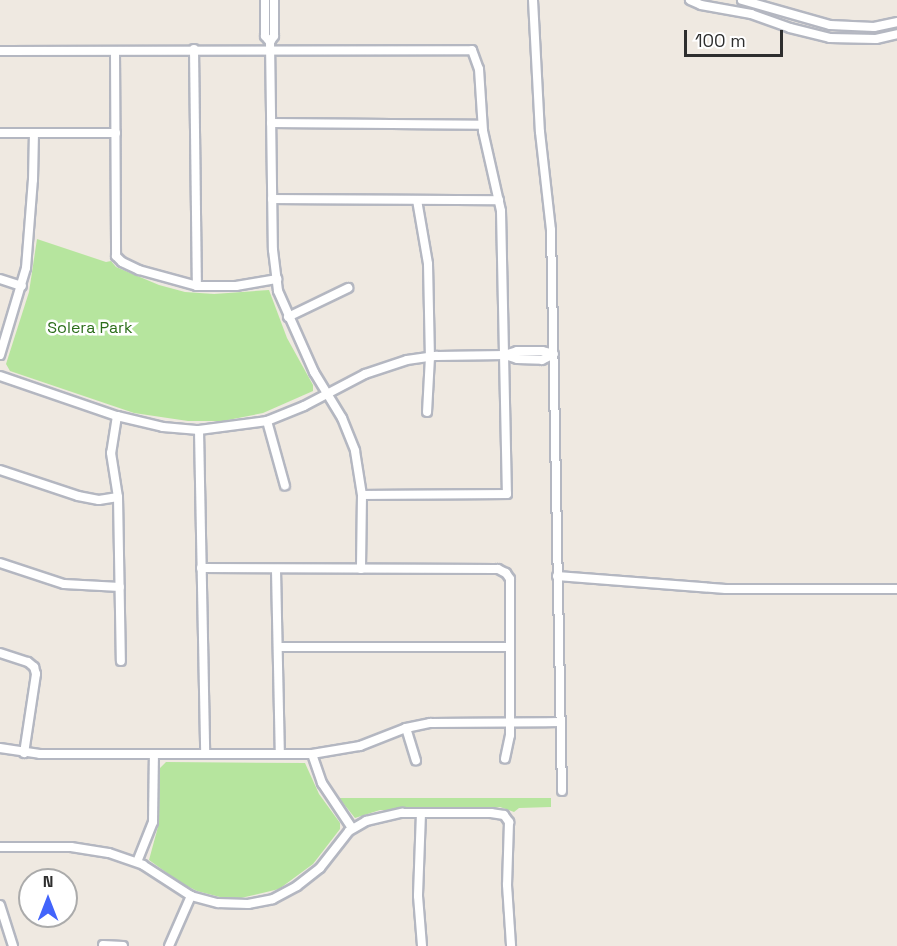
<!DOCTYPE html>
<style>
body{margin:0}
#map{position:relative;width:897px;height:946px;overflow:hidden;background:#efe9e1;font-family:"Space Grotesk",sans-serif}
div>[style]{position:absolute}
.green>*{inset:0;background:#b6e59e}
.roads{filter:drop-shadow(2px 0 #b4b7c1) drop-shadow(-2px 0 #b4b7c1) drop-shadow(0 2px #b4b7c1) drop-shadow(0 -2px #b4b7c1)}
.minor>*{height:8px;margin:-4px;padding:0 4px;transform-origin:4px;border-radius:4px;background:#fff}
span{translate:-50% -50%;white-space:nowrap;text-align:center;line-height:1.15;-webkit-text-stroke:5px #fff;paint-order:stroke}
.park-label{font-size:16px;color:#2c6e1b}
.north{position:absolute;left:18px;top:868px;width:60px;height:60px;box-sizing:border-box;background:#fff;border:2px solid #ababab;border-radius:50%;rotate:0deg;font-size:16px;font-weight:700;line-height:24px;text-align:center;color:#2e2e2e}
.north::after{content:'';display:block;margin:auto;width:21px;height:27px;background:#4264fb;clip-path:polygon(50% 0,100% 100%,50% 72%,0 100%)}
.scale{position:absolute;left:684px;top:30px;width:99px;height:27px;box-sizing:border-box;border:3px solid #2e2e2e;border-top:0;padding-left:8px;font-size:18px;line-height:21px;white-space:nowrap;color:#2e2e2e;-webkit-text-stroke:4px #fff;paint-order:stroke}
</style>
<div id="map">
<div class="green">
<i style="clip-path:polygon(37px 239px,106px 262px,111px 261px,116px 267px,159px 285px,185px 292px,214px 294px,269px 290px,287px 338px,313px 385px,313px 391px,263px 413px,223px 421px,188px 421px,134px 413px,10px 371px,6px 364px,29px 292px)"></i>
<i style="clip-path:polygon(166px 762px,305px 763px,319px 794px,340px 823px,340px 829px,313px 864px,279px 889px,241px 898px,220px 897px,197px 891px,181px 883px,149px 860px,159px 823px,160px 768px)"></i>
<i style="clip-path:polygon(339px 798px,551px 798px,551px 807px,519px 808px,514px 812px,500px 807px,482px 810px,380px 810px,355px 818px)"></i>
</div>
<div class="roads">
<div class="minor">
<i style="left:265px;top:0;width:36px;rotate:90deg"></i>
<i style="left:265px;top:36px;width:8px;rotate:50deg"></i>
<i style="left:274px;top:0;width:36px;rotate:90deg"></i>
<i style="left:274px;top:36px;width:7px;rotate:124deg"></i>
<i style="left:270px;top:42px;width:208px;rotate:89.2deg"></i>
<i style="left:273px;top:250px;width:41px;rotate:83deg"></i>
<i style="left:278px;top:291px;width:89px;rotate:66deg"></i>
<i style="left:314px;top:372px;width:54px;rotate:58.7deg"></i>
<i style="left:342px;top:418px;width:35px;rotate:68deg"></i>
<i style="left:355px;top:451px;width:45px;rotate:81deg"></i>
<i style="left:362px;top:495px;width:74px;rotate:90.8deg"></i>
<i style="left:533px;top:0;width:132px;rotate:87deg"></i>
<i style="left:540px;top:132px;width:99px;rotate:83.6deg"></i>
<i style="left:551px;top:230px;width:561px;rotate:88.88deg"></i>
<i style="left:690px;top:0;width:12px;rotate:24deg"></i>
<i style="left:701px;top:5px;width:51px;rotate:10.2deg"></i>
<i style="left:751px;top:14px;width:41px;rotate:19.7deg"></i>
<i style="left:790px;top:28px;width:41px;rotate:14deg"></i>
<i style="left:830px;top:38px;width:46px;rotate:1.2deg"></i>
<i style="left:876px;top:39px;width:22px;rotate:-13deg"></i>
<i style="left:742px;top:0;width:91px;rotate:15.9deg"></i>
<i style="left:830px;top:25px;width:44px;rotate:2.6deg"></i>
<i style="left:874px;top:27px;width:24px;rotate:-12deg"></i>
<i style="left:194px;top:49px;width:237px;rotate:89.3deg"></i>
<i style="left:0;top:51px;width:472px;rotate:-0.1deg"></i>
<i style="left:472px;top:50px;width:20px;rotate:70deg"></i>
<i style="left:479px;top:69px;width:62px;rotate:86.3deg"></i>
<i style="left:483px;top:131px;width:82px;rotate:77.3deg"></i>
<i style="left:501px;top:211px;width:283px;rotate:88.8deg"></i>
<i style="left:507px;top:494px;width:145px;rotate:179.6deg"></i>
<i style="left:115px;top:52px;width:204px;rotate:89.7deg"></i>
<i style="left:116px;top:256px;width:8px;rotate:45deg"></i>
<i style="left:122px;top:262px;width:19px;rotate:25deg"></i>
<i style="left:139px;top:270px;width:60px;rotate:15.4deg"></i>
<i style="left:197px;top:286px;width:39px"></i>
<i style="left:236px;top:286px;width:42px;rotate:-9.7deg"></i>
<i style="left:271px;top:123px;width:211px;rotate:0.5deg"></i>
<i style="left:0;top:133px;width:116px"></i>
<i style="left:272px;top:199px;width:227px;rotate:0.3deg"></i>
<i style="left:417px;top:200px;width:65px;rotate:80.2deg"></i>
<i style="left:428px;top:264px;width:93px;rotate:88.8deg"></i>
<i style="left:430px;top:357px;width:55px;rotate:93.1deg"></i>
<i style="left:0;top:279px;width:23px;rotate:18deg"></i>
<i style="left:288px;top:317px;width:67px;rotate:-25.8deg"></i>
<i style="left:0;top:355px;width:91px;rotate:-73.4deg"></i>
<i style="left:26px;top:268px;width:88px;rotate:-85.5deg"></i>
<i style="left:33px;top:180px;width:47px;rotate:-88.8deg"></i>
<i style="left:505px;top:355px;width:13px;rotate:18deg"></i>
<i style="left:517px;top:359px;width:25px;rotate:2deg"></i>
<i style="left:542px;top:360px;width:13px;rotate:-27deg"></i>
<i style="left:0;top:376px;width:124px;rotate:18.9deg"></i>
<i style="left:117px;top:416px;width:47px;rotate:13.4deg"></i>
<i style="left:163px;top:427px;width:36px;rotate:5deg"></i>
<i style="left:199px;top:430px;width:69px;rotate:-7.5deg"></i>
<i style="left:267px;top:421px;width:40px;rotate:-22deg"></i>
<i style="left:304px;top:406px;width:69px;rotate:-27.7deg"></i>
<i style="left:365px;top:374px;width:44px;rotate:-18.4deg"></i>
<i style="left:407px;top:360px;width:30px;rotate:-8deg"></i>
<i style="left:437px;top:356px;width:68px;rotate:-0.8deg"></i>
<i style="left:505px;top:355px;width:13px;rotate:-18deg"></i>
<i style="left:517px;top:351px;width:25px"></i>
<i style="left:542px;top:351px;width:12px;rotate:14deg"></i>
<i style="left:117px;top:416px;width:37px;rotate:99deg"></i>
<i style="left:111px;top:453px;width:45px;rotate:81deg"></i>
<i style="left:118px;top:497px;width:164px;rotate:89deg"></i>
<i style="left:267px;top:421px;width:67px;rotate:74.5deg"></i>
<i style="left:199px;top:430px;width:324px;rotate:88.9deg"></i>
<i style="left:0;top:470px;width:82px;rotate:18.4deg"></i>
<i style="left:78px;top:496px;width:21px;rotate:11deg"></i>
<i style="left:99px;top:500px;width:19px;rotate:-9deg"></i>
<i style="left:0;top:563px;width:67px;rotate:18.2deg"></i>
<i style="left:64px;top:584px;width:56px;rotate:3.1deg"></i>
<i style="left:201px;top:568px;width:297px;rotate:0.2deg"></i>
<i style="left:498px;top:569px;width:9px;rotate:27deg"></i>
<i style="left:506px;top:573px;width:7px;rotate:56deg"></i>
<i style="left:510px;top:579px;width:156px;rotate:90deg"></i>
<i style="left:510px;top:735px;width:24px;rotate:102deg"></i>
<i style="left:276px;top:570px;width:184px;rotate:88.8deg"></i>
<i style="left:557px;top:576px;width:169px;rotate:4.4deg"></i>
<i style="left:726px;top:589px;width:171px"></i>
<i style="left:279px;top:647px;width:230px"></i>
<i style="left:0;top:653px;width:29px;rotate:18deg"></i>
<i style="left:28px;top:662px;width:8px;rotate:40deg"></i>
<i style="left:34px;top:667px;width:7px;rotate:74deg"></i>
<i style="left:36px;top:674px;width:80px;rotate:98.6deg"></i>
<i style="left:406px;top:728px;width:34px;rotate:73deg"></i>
<i style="left:0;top:748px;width:40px;rotate:8.5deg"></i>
<i style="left:40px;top:754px;width:272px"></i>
<i style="left:312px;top:754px;width:49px;rotate:-9.5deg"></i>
<i style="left:360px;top:746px;width:49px;rotate:-21.4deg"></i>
<i style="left:406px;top:728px;width:25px;rotate:-12deg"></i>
<i style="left:430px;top:723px;width:130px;rotate:-0.4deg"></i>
<i style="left:312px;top:754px;width:31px;rotate:71deg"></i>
<i style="left:322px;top:783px;width:54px;rotate:56.3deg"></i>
<i style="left:421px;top:813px;width:83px;rotate:92.1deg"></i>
<i style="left:418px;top:896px;width:50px;rotate:85.4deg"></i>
<i style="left:0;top:847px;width:71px"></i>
<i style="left:71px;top:847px;width:38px;rotate:9deg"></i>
<i style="left:109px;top:853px;width:36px;rotate:19deg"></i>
<i style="left:143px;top:865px;width:57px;rotate:32.9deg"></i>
<i style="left:191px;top:896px;width:28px;rotate:15deg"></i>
<i style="left:218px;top:903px;width:30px;rotate:2deg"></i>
<i style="left:248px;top:904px;width:25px;rotate:-11deg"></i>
<i style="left:273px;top:899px;width:27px;rotate:-28deg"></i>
<i style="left:297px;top:886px;width:29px;rotate:-38deg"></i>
<i style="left:320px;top:868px;width:47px;rotate:-51.9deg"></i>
<i style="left:349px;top:831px;width:20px;rotate:-30deg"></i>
<i style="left:366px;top:821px;width:37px;rotate:-13deg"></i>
<i style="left:402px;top:813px;width:89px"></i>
<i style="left:491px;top:813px;width:13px;rotate:9deg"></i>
<i style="left:504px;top:815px;width:9px;rotate:54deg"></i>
<i style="left:509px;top:822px;width:63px;rotate:91.8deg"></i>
<i style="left:507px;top:885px;width:61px;rotate:86.2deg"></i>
<i style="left:137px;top:862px;width:43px;rotate:-68.2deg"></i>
<i style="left:153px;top:822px;width:68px;rotate:-89.2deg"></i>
<i style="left:0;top:905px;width:43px;rotate:72.4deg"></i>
<i style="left:103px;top:945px;width:20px;rotate:3deg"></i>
<i style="left:169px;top:946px;width:55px;rotate:-66.3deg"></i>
</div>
</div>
<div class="park-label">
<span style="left:90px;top:328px">Solera Park</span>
</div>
<div class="north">N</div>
<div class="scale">100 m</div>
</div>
